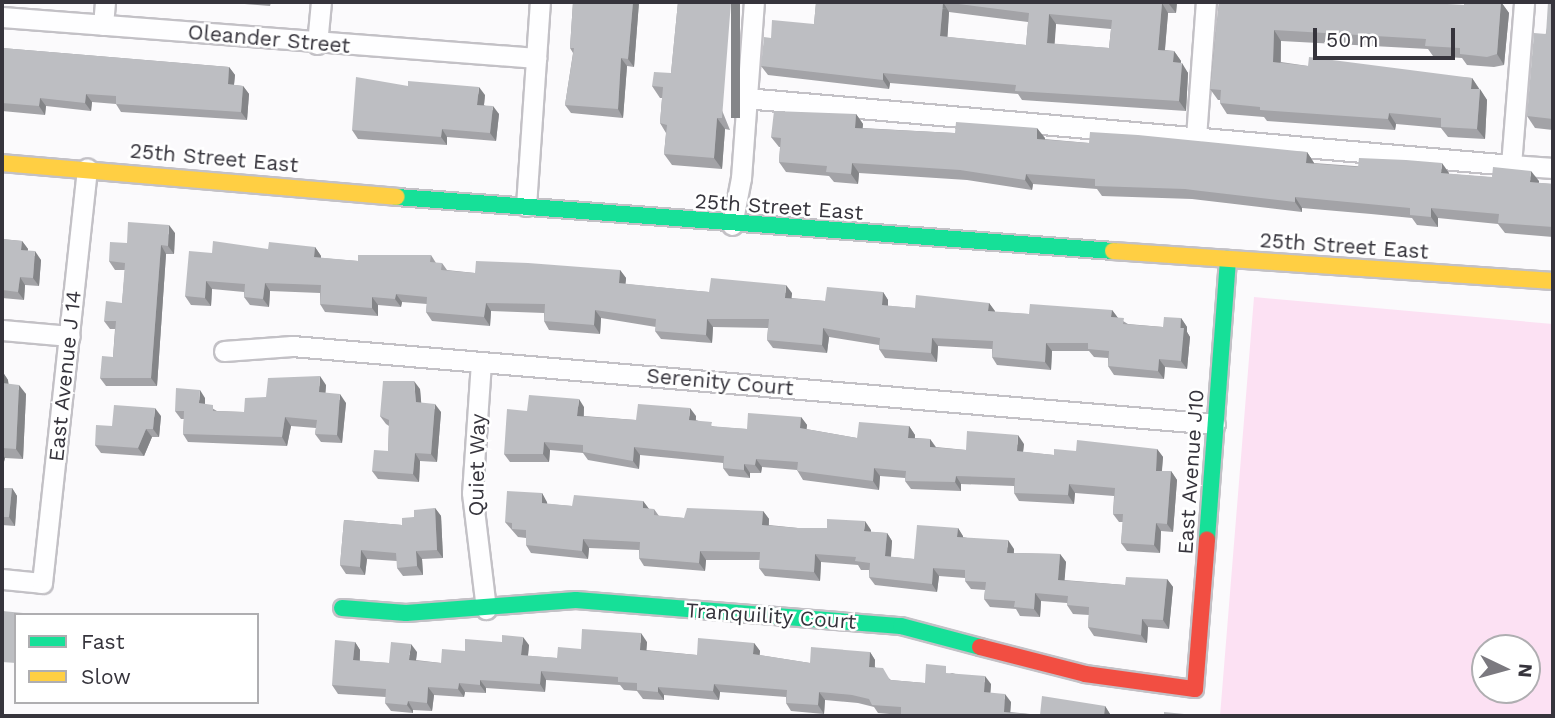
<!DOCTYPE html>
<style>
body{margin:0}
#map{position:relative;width:1555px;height:718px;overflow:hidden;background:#fbfafc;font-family:"Work Sans",sans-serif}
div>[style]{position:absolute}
.green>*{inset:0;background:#fce1f3}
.roads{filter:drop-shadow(2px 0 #c3c1c6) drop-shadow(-2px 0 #c3c1c6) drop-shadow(0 2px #c3c1c6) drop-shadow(0 -2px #c3c1c6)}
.street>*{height:19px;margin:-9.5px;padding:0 9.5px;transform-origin:9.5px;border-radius:9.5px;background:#fefeff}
.fast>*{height:16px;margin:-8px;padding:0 8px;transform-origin:8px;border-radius:8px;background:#16e098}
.slow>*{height:16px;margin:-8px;padding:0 8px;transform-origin:8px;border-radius:8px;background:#ffcf43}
.jam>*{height:16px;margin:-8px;padding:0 8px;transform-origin:8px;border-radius:8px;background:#f24e42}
.wall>*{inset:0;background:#a3a3a7;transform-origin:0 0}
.shaded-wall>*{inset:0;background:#848588;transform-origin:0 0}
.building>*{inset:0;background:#bdbec2}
span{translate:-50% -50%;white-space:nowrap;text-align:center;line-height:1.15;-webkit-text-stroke:5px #fff;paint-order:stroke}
.street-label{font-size:21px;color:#36343c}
.frame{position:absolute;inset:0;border:4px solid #36343c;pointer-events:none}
.legend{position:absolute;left:14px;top:613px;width:245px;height:91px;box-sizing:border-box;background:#fff;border:2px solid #afaeb1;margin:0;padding:9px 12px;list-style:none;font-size:21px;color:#36343c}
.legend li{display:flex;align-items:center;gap:14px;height:35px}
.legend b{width:35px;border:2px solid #afaeb1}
.north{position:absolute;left:1471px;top:634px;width:70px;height:70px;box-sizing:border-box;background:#fff;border:2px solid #afaeb1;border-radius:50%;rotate:95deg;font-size:19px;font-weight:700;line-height:28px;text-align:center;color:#36343c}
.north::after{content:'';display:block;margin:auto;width:24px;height:32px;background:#7b797f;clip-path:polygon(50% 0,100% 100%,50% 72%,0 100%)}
.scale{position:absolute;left:1313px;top:28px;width:142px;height:32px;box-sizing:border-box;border:4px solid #36343c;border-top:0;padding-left:9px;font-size:21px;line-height:24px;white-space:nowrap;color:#36343c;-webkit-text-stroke:5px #fff;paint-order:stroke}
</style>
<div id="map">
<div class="green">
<i style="clip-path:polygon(evenodd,1254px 297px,1553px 324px,1553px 716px,1220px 716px,1254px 297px,1485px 648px,1527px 648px,1527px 690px,1485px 690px,1485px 648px)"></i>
</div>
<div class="roads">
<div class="street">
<i style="left:2px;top:17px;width:536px;rotate:4.39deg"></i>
<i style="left:103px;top:25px;width:23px;rotate:-85deg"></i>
<i style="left:317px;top:44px;width:42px;rotate:-84.6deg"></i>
<i style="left:745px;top:98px;width:769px;rotate:5deg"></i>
<i style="left:1511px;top:165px;width:164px;rotate:-85.4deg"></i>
<i style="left:1196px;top:137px;width:135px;rotate:-85.8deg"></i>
<i style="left:1511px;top:165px;width:42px;rotate:4.1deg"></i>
<i style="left:526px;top:206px;width:204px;rotate:-86.1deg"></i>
<i style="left:732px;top:225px;width:48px;rotate:-79.2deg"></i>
<i style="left:741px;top:178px;width:176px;rotate:-85.8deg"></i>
<i style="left:2px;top:330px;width:68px;rotate:5deg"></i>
<i style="left:224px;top:351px;width:68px;rotate:-4.2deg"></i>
<i style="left:292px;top:346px;width:926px;rotate:4.83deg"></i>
<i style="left:481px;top:362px;width:131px;rotate:93.9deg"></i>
<i style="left:472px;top:493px;width:117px;rotate:83.1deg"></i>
<i style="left:2px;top:579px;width:40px;rotate:5.7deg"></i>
<i style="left:42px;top:583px;width:417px;rotate:-83.8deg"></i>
</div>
<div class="fast">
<i style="left:397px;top:197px;width:718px;rotate:4.31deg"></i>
<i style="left:1207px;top:539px;width:281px;rotate:-85.7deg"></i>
<i style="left:342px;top:608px;width:64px;rotate:4.5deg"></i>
<i style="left:406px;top:613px;width:170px;rotate:-4.4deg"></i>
<i style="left:576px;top:600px;width:326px;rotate:4.6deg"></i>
<i style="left:901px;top:626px;width:82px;rotate:14.9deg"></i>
</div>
<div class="slow">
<i style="left:2px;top:163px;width:396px;rotate:4.9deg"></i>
<i style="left:1113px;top:251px;width:441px;rotate:3.9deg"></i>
</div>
<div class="jam">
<i style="left:980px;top:647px;width:108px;rotate:14.4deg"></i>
<i style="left:1085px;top:674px;width:111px;rotate:7.8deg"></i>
<i style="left:1195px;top:689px;width:150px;rotate:-85.4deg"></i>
</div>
</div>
<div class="wall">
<i style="clip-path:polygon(231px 2px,271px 2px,270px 6px,232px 3px)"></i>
<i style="clip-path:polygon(573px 2px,639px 2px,634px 67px,627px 66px,623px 118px,571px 113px,565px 105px,573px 53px,570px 48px)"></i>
<i style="clip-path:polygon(678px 2px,730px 130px,725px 129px,722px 169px,672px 165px,664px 154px,666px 133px,660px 123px,662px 98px,660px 98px,652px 86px,671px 73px)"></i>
<i style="clip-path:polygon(evenodd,801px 2px,1177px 2px,1176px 13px,1168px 13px,1165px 50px,1174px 51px,1181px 61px,1180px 63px,1188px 73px,1186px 111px,1022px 100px,1018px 94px,890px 83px,889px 89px,768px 75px,761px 66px,771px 38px,814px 24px,816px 3px,801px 2px,949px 12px,1028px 22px,1026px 45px,947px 37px,949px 12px,801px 2px,1056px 24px,1111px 29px,1109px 48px,1054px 44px,1056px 24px)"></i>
<i style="clip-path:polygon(1219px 2px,1464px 5px,1501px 2px,1509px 13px,1504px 65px,1494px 67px,1467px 65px,1462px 58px,1433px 56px,1428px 49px,1281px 41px,1281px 62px,1308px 66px,1472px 78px,1487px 100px,1485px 139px,1448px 137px,1441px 128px,1396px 124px,1395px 130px,1267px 121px,1264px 117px,1227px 114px,1220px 103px,1220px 100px,1218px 100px,1210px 89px)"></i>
<i style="clip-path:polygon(1553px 2px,1553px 130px,1535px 128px,1527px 116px)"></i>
<i style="clip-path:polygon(2px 48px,229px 67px,235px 75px,234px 85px,243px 86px,249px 94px,247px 120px,121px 112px,116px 104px,92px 102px,91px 111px,46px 106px,45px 115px,2px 111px)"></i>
<i style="clip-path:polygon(408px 86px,485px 95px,484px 105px,499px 114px,496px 141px,447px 137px,447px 145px,358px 139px,352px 130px)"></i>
<i style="clip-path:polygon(856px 114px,863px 124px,862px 128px,1045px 138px,1044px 139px,1089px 143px,1307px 152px,1314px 163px,1449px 173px,1449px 174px,1539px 181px,1538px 183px,1553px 184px,1553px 237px,1505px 233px,1498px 224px,1438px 218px,1438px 227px,1417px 225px,1412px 218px,1371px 214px,1302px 208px,1302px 212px,1192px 199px,1102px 196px,1097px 189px,1033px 184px,1032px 190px,967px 180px,859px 173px,858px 184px,834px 182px,829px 176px,786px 172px,779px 162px,780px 147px,779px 147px,771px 137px)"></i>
<i style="clip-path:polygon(175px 233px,174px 254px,166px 254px,157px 386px,106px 386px,100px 378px,113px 357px,115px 329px,110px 329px,104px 321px,122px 303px,125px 270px,115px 270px,109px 261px,127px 243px)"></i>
<i style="clip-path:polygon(2px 239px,22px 241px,28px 249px,27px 251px,41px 260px,39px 286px,25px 285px,24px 300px,2px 298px)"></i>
<i style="clip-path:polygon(315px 247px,321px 256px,321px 258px,358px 261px,431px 255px,436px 263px,442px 263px,447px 270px,475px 273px,620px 270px,626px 278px,625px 284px,677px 289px,709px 292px,792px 293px,791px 298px,825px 301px,883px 292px,888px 300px,888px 306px,915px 308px,989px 303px,995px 312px,1029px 314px,1112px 310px,1118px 318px,1128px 324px,1163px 327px,1181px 318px,1187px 327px,1187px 332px,1190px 337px,1187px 369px,1165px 367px,1164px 379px,1114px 375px,1108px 366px,1108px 358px,1094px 357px,1089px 351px,1052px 351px,1051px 370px,997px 365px,992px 357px,992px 349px,938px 346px,937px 362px,885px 358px,879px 349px,879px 345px,829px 337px,827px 353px,773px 348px,767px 340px,768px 328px,713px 327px,712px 343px,661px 339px,655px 331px,656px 327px,601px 318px,600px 334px,549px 330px,544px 321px,544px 313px,491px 311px,490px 326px,432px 321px,426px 312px,427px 304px,402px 302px,401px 307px,378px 305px,378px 316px,325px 312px,320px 304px,320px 293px,270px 291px,269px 307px,250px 305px,244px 297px,244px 292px,212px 289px,211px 306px,191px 305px,185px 296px,212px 253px)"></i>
<i style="clip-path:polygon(2px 371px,8px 380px,8px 384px,26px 394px,23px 459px,5px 458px,2px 469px)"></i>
<i style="clip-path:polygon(326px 385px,325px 393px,346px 403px,342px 443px,321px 442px,315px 434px,316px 428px,291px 426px,287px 446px,188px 442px,183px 434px,184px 419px,181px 419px,175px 411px,205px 398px,205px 404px,217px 411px,244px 412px,266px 397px)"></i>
<i style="clip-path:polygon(420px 389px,421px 403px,441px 412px,437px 462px,420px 461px,419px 482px,378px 479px,372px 471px,388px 451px,389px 426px,386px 424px,380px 416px)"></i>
<i style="clip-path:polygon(584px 407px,584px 416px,636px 420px,696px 416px,696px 420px,715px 427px,747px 429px,801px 417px,807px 425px,806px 429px,857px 438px,909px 426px,915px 435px,915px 438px,930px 439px,936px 447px,966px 450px,1024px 444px,1023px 452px,1054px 455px,1076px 451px,1157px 449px,1163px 457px,1162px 471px,1171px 471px,1177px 480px,1173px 532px,1161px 531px,1160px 553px,1127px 551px,1121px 543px,1123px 522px,1119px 522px,1113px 514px,1114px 496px,1075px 493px,1074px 504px,1019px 501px,1014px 493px,1014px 486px,961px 484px,961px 491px,911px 489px,905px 481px,905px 478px,880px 476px,879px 490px,803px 480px,797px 470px,762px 467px,761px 473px,750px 473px,750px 478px,729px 476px,723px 468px,723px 463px,640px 455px,639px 469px,588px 460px,583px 453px,550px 450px,549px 462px,510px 462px,504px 454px,527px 411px)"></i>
<i style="clip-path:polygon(161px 416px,159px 437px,152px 437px,144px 456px,101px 453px,95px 445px,112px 426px)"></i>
<i style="clip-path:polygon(2px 488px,12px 488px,17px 496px,15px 526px,2px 525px)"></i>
<i style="clip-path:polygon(542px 493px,547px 504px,572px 506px,643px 501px,649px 509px,654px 509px,659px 516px,684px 518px,763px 511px,769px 519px,769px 525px,798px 528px,871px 530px,871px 532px,887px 533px,892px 541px,891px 557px,914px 559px,958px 528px,963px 537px,1014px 549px,1014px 553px,1060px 554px,1066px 562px,1064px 580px,1125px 585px,1167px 579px,1173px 587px,1169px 629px,1148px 627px,1147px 643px,1094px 636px,1088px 627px,1089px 615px,1073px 614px,1067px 605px,1067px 603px,1041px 601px,1040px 617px,1020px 616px,1016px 609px,990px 607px,984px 599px,985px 590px,971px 589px,965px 581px,965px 578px,939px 576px,937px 592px,875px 585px,869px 577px,869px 570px,861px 570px,858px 565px,821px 562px,820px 581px,765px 576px,759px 568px,760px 560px,706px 560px,705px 571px,644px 566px,639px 558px,639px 550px,589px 548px,588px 559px,531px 553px,526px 545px,526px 538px,518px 537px,505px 522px)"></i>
<i style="clip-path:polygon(435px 508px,441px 516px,443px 558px,422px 559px,423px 575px,403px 576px,397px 568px,397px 561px,367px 559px,365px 575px,346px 574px,340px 565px,344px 520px,402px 525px,414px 517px)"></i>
<i style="left:2px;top:611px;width:15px;height:59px;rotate:16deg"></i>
<i style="clip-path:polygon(355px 642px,360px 650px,360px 661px,389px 663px,417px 652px,416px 660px,441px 663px,465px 651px,529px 645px,528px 656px,557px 658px,581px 649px,647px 642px,646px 650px,697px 655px,754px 643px,760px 651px,759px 655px,810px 663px,870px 652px,875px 660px,875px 667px,891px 680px,925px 683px,952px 673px,991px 684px,990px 693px,1011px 702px,1010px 712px,1040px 715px,1105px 706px,1110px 714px,1110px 716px,901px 716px,901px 715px,878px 713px,874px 707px,858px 703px,825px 700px,824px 714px,791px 711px,786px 703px,786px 697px,720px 692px,719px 700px,664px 695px,664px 700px,643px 699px,637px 691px,624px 690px,620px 685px,546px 680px,545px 692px,486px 688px,486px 693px,465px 692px,464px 697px,434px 695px,432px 711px,413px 710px,413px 713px,391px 711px,385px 703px,386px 697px,338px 694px,332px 685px)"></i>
</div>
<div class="shaded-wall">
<i style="clip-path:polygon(633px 2px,639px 2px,634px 67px,628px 59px)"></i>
<i style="left:731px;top:2px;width:9px;height:116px"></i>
<i style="clip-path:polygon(943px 2px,949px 12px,947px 46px,940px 36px)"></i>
<i style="clip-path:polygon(1169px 2px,1177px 2px,1176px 13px,1169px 4px)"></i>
<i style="clip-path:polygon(1501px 2px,1509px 13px,1504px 65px,1497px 54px)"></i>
<i style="clip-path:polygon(1162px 3px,1168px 13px,1164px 59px,1158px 50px)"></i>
<i style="clip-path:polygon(1049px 14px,1056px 24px,1054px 53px,1047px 43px)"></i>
<i style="clip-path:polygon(1274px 30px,1281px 41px,1280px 72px,1273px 62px)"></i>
<i style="clip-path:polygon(1174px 51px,1181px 61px,1180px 72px,1173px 62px)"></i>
<i style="clip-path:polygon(621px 58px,627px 66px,623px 118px,618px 109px)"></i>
<i style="clip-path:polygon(1182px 63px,1188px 73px,1186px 111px,1179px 101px)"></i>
<i style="clip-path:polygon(229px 67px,235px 75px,233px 93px,228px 84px)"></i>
<i style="clip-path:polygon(883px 73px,890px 83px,889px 89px,883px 80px)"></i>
<i style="clip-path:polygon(1472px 78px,1479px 89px,1471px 89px)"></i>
<i style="clip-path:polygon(243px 86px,249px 94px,247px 120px,241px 112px)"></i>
<i style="clip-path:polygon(479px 87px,485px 95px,483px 113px,477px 105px)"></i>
<i style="clip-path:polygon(1480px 89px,1487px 100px,1485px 139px,1477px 129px)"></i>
<i style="clip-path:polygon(86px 94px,92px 102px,91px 111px,85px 103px)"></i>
<i style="clip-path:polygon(40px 98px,46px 106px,45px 115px,39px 106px)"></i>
<i style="clip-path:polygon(493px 106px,499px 114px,496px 141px,490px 133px)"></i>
<i style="clip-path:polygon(1389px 113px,1396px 124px,1395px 130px,1388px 119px)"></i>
<i style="clip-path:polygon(856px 114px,863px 124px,862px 138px,855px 128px)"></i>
<i style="clip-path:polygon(717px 118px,725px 129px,722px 169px,714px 158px)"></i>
<i style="clip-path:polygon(1037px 128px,1045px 138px,1044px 149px,1037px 139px)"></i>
<i style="clip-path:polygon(442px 129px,447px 137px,447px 145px,441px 137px)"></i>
<i style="clip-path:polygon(1307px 152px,1314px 163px,1313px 173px,1306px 163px)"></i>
<i style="clip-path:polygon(852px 163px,859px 173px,858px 184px,851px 174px)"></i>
<i style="clip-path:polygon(1442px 163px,1449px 173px,1448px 183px,1441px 173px)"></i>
<i style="clip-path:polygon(1531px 171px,1539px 181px,1538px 192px,1530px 182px)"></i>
<i style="clip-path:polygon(1026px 174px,1033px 184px,1032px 190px,1025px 180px)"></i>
<i style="clip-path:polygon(1295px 197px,1302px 208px,1302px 212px,1295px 202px)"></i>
<i style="clip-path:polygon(1431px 208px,1438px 218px,1438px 227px,1431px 217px)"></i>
<i style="clip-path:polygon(169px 225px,175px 233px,174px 254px,168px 246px)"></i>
<i style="clip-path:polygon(22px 241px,28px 249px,27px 258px,21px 250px)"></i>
<i style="clip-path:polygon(161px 245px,166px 254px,157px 386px,151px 378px)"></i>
<i style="clip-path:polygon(315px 247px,321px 256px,320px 266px,314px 257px)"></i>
<i style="clip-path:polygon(35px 251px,41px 260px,39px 286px,33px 278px)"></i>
<i style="clip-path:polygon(620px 270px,626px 278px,625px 292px,619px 283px)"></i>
<i style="clip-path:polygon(20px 277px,25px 285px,24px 300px,18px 292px)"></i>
<i style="clip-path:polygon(206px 281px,212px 289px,211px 306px,205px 298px)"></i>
<i style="clip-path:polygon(265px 283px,270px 291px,269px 307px,263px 299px)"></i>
<i style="clip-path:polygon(786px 285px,792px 293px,791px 306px,785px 298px)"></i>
<i style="clip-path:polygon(883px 292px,888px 300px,888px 313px,882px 305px)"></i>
<i style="clip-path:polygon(396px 294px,402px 302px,401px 307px,395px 299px)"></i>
<i style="clip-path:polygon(372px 297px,378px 305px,378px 316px,372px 308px)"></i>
<i style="clip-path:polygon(486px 303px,491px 311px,490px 326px,484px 317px)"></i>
<i style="clip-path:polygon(989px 303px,995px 311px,994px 320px,988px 311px)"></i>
<i style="clip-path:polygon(595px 310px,601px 318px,600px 334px,594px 325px)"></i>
<i style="clip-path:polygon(1112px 310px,1118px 318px,1111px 317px)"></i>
<i style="clip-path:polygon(1181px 318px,1187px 327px,1187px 332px,1190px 337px,1187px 369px,1181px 361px)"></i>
<i style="clip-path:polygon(707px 319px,713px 327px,712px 343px,706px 335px)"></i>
<i style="clip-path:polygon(823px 328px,829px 337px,827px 353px,822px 345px)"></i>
<i style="clip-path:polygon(932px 338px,938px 346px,937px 362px,931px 353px)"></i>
<i style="clip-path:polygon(1046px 343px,1052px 351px,1051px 370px,1045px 362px)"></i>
<i style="clip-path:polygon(1159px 359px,1165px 367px,1164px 379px,1158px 371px)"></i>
<i style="clip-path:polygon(2px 371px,8px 380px,10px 393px,3px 383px)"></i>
<i style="clip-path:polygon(320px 376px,326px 385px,325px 401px,319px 392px)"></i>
<i style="clip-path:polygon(414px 381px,420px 389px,422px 411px,416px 402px)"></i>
<i style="clip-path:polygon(19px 385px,26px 394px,23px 459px,16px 449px)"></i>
<i style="clip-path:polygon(200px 390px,205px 398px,205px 412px,199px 403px)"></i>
<i style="clip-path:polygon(340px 394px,346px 403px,342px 443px,337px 435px)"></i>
<i style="clip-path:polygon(579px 399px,584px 407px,583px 424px,577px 416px)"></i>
<i style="clip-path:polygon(435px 404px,441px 412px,437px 462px,431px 454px)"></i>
<i style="clip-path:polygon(155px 408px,161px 416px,159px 437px,153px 429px)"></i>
<i style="clip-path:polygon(690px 408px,696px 416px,695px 428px,689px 420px)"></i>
<i style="clip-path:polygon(285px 417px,291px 426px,287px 446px,282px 437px)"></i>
<i style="clip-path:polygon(801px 417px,807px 425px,806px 437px,800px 428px)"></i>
<i style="clip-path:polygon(909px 426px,915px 435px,914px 446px,908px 438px)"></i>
<i style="clip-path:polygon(146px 429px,152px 437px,144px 456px,138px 448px)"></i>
<i style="clip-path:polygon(1018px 435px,1024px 444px,1022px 460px,1017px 451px)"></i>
<i style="clip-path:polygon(930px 439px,936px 448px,930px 447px)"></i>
<i style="clip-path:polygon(544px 442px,550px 450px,549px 462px,543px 454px)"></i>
<i style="clip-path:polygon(634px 447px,640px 455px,639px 469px,633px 461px)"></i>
<i style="clip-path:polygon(1157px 449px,1163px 457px,1161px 479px,1156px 471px)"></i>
<i style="clip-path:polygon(2px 453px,5px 458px,2px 469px)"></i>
<i style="clip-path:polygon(415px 453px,420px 461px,419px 482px,413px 474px)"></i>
<i style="clip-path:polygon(756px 459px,762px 467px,761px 473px,755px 465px)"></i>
<i style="clip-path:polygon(744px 464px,750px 473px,750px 478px,744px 470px)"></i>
<i style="clip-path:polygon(874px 468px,880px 476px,879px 490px,873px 481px)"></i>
<i style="clip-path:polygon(1171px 471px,1177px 480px,1173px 532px,1167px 524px)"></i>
<i style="clip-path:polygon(956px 476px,961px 484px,961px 491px,955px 482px)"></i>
<i style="clip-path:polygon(1069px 484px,1075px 493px,1074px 504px,1068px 495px)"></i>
<i style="clip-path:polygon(12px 488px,17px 496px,15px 526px,9px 517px)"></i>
<i style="clip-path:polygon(542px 493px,547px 502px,548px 511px,542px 503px)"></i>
<i style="clip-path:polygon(643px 501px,649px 509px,643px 508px)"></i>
<i style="clip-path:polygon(435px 508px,441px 516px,443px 558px,437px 550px)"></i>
<i style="clip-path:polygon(763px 511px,769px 519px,768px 533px,762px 525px)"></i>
<i style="clip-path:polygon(865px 521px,871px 530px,870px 540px,864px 531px)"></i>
<i style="clip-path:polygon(1156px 523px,1161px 531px,1160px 553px,1154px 545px)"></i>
<i style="clip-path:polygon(958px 528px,963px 536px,963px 545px,957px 537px)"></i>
<i style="clip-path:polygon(887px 533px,892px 541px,890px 565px,885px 556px)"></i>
<i style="clip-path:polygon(583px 539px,589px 548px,588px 559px,582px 551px)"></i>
<i style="clip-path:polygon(1008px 540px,1014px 549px,1013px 561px,1007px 553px)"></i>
<i style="clip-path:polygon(361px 550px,367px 559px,365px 575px,360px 567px)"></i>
<i style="clip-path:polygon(416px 551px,422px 559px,423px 575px,417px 566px)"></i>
<i style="clip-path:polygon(700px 551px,706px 560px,705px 571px,699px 563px)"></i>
<i style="clip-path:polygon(815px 554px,821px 562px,820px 581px,814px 572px)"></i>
<i style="clip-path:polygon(1060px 554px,1066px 562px,1064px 588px,1058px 580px)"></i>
<i style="clip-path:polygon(933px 568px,939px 576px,937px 592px,932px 584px)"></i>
<i style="clip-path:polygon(1167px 579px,1173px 587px,1169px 629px,1163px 620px)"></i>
<i style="clip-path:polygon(1035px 593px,1041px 601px,1040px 617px,1034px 609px)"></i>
<i style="clip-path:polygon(1142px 619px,1148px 627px,1147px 643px,1141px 635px)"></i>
<i style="clip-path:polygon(641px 633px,647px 642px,646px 658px,640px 650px)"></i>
<i style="clip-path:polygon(523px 637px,529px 645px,527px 664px,521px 655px)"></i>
<i style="clip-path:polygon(355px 642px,360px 650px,359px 669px,353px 660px)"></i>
<i style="clip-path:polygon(754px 643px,760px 651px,759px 663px,753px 654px)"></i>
<i style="clip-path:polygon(411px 644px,417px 652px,415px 668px,409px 660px)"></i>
<i style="clip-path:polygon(870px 652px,875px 660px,874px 675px,869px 667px)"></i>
<i style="clip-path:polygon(541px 671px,546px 680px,545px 692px,540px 684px)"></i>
<i style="clip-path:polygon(985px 676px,991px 684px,990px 700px,984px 692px)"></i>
<i style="clip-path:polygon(480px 680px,486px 688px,486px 693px,480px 685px)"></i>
<i style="clip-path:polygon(459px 683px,465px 692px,464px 697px,458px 689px)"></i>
<i style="clip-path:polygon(714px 684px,720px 692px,719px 700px,713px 691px)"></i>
<i style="clip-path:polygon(428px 687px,434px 695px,432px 711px,427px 703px)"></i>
<i style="clip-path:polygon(658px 687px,664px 695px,664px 700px,658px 692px)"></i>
<i style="clip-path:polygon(819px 692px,825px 700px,824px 714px,818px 705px)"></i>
<i style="clip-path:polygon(1005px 694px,1011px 702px,1010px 716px,1004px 712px)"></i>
<i style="clip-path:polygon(408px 701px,413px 710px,413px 713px,407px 705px)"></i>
<i style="clip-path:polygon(1105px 706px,1110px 714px,1110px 716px,1104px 716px)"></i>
</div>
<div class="building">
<i style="clip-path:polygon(573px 2px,633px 2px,628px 59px,621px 58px,618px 109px,565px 105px,574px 48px,570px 48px)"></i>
<i style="clip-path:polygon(678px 2px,731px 2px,722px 118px,717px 118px,714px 158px,664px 154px,667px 125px,660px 123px,663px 87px,652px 86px,654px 72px,671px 73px)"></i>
<i style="clip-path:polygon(evenodd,816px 2px,1169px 2px,1169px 4px,1162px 3px,1158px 50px,1174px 51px,1173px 62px,1182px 63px,1179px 101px,1015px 91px,1016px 85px,883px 73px,883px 80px,761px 66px,764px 37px,771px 38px,772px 20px,814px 24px,816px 2px,943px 2px,1029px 13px,1026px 45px,940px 36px,943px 2px,816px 2px,1049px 14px,1112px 20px,1109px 48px,1047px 43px,1049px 14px)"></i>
<i style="clip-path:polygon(1219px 2px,1414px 2px,1464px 5px,1464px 2px,1501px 2px,1497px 54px,1487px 57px,1460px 54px,1460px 48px,1425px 46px,1426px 39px,1274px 30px,1273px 62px,1308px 66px,1309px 57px,1472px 78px,1471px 89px,1480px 89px,1477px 129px,1441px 127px,1441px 118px,1389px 113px,1388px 119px,1260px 110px,1260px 107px,1220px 103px,1221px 90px,1210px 89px)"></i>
<i style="clip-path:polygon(1548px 2px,1553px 2px,1553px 119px,1527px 116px,1534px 33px,1546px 34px)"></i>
<i style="clip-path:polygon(2px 48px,229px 67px,228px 84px,243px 86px,241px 112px,116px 104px,116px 96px,86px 94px,85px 103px,40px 98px,39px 106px,2px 103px)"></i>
<i style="clip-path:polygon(356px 77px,408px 86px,408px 81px,479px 87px,477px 105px,493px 106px,490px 133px,442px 129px,441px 137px,352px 130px)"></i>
<i style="clip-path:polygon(774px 111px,856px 114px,855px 128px,955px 133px,956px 122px,1037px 128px,1037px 139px,1089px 143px,1090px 132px,1138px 135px,1307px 152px,1306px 163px,1358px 167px,1359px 158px,1406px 160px,1442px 163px,1441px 173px,1492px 177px,1493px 167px,1531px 171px,1530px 182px,1553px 184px,1553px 227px,1498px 223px,1499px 214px,1431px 208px,1431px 217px,1410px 215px,1410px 208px,1295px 197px,1295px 202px,1185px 189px,1095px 186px,1095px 179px,1026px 174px,1025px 180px,960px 170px,852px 163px,851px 174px,826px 172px,827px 166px,779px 162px,781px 138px,771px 137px)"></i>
<i style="clip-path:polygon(128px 222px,169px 225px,168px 246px,161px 245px,151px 378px,100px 378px,102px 356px,113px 357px,116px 321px,104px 321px,106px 301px,122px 303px,125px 263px,109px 261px,110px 242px,127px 243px)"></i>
<i style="clip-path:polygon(2px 239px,22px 241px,21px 250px,35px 251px,33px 278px,20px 277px,18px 292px,2px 290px)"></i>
<i style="clip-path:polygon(213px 241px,268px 249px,269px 242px,315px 247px,314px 257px,358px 261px,358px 255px,431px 255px,430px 262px,442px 263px,441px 270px,475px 273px,476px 261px,528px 263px,620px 270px,619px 283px,677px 289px,709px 292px,711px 278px,786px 285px,785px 298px,825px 301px,827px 287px,883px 292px,882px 305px,915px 308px,916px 295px,989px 303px,988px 311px,1029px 314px,1030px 304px,1112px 310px,1111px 317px,1124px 318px,1123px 324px,1163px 327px,1164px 317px,1181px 318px,1180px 328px,1184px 328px,1181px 361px,1159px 359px,1158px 371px,1108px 366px,1109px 351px,1088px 349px,1088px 343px,1046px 343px,1045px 362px,992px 357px,993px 341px,932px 338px,931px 353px,879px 349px,880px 338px,823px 328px,822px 345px,767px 340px,769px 319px,707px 319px,706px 335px,655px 331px,656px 319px,595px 310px,594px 325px,544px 321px,545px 304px,486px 303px,484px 317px,426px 312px,427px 297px,396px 294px,395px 299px,372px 297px,372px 308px,320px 304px,321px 285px,265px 283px,263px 299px,244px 297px,245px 284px,206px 281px,205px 298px,185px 296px,189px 251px,212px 253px)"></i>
<i style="clip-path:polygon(2px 375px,3px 383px,19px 385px,16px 449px,2px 448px)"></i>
<i style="clip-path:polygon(320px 376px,319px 392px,340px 394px,337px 435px,315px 434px,317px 420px,285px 417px,282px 437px,183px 434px,184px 411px,175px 411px,176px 388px,200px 390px,199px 403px,213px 405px,213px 411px,244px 412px,245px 398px,266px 397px,268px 378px)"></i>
<i style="clip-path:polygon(383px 381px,414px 381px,416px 402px,435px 404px,431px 454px,415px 453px,413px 474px,372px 471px,374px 450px,388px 451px,389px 420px,380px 416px)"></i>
<i style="clip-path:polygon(529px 395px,579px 399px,577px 416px,636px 420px,638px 404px,690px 408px,689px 420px,712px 422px,711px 426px,747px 429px,748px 413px,801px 417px,800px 428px,857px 438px,859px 422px,909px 426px,908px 438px,930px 439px,930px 447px,966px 450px,967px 431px,1018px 435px,1017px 451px,1054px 455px,1054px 449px,1076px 451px,1077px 440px,1157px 449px,1156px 471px,1171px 471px,1167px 524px,1156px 523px,1154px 545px,1121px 543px,1123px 514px,1113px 514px,1115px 488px,1069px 484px,1068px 495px,1014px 493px,1015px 478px,956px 476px,955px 482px,905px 481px,906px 471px,874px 468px,873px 481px,797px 471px,798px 462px,756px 459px,755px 465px,744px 464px,744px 470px,723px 468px,724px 456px,634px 447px,633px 461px,583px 452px,583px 445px,544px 442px,543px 454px,504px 454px,507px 409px,527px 411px)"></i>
<i style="clip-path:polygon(114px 405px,155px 408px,153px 429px,146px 429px,138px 448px,95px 445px,96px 425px,112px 426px)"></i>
<i style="clip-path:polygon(2px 488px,12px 488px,9px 517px,2px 517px)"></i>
<i style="clip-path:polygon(507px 491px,542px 493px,542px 503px,572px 506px,574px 495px,643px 501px,643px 508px,654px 509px,654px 515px,684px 518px,687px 508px,763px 511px,762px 525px,798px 528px,827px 528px,827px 519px,865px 521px,864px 531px,887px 533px,885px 556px,914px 559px,917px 525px,958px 528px,957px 537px,1008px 540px,1007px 553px,1060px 554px,1058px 580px,1125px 585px,1126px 577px,1167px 579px,1163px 620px,1142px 619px,1141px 635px,1088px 627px,1089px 607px,1067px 605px,1068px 596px,1035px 593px,1034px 609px,1014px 607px,1015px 601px,984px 599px,986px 582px,965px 581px,965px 570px,933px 568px,932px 584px,869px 577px,870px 563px,855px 561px,856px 557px,815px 554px,814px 572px,759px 568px,760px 552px,700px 551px,699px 563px,639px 558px,640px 542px,583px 539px,582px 551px,526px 545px,526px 530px,512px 529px,512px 523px,505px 522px)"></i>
<i style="clip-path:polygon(435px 508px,437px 550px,416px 551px,417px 566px,397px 568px,396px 553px,361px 550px,360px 567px,340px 565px,344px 520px,402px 525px,402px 518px,414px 517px,414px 510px)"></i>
<i style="clip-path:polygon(2px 611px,23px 613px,23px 615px,16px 615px,16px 663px,2px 662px)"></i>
<i style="clip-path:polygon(582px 629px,641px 633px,640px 650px,697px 655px,698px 638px,754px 643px,753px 654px,810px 663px,811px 647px,870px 652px,869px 667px,883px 668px,890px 680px,925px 683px,926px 664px,946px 666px,946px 673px,985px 676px,984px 692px,1005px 694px,1004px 712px,1040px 715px,1042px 696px,1105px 706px,1104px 716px,901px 716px,901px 707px,872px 705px,869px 699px,852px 695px,819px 692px,818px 705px,786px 703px,787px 690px,714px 684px,713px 691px,658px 687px,658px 692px,637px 690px,637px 683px,618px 682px,618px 677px,541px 671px,540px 684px,480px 680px,480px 685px,459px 683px,458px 689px,428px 687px,427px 703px,408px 701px,407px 705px,385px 703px,386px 689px,332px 685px,335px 640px,355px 642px,353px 660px,389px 663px,391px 642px,411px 644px,409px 660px,441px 663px,442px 649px,465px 651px,465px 639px,502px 642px,502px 635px,523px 637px,521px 655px,557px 658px,558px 647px,581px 649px)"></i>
<i style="clip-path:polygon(1164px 712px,1184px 714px,1184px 716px,1164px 716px)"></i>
</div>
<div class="street-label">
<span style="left:269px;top:39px;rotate:5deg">Oleander Street</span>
<span style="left:214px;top:158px;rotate:5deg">25th Street East</span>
<span style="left:779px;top:207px;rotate:4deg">25th Street East</span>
<span style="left:1344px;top:246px;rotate:4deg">25th Street East</span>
<span style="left:65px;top:376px;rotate:-84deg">East Avenue J 14</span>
<span style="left:720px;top:382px;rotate:5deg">Serenity Court</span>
<span style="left:477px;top:465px;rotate:-89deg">Quiet Way</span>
<span style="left:1191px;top:472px;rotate:-86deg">East Avenue J10</span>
<span style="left:771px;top:616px;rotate:4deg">Tranquility Court</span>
</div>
<div class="frame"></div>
<ul class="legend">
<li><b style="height:9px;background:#16e098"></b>Fast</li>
<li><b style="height:9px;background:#ffcf43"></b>Slow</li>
</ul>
<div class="north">N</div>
<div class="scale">50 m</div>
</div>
